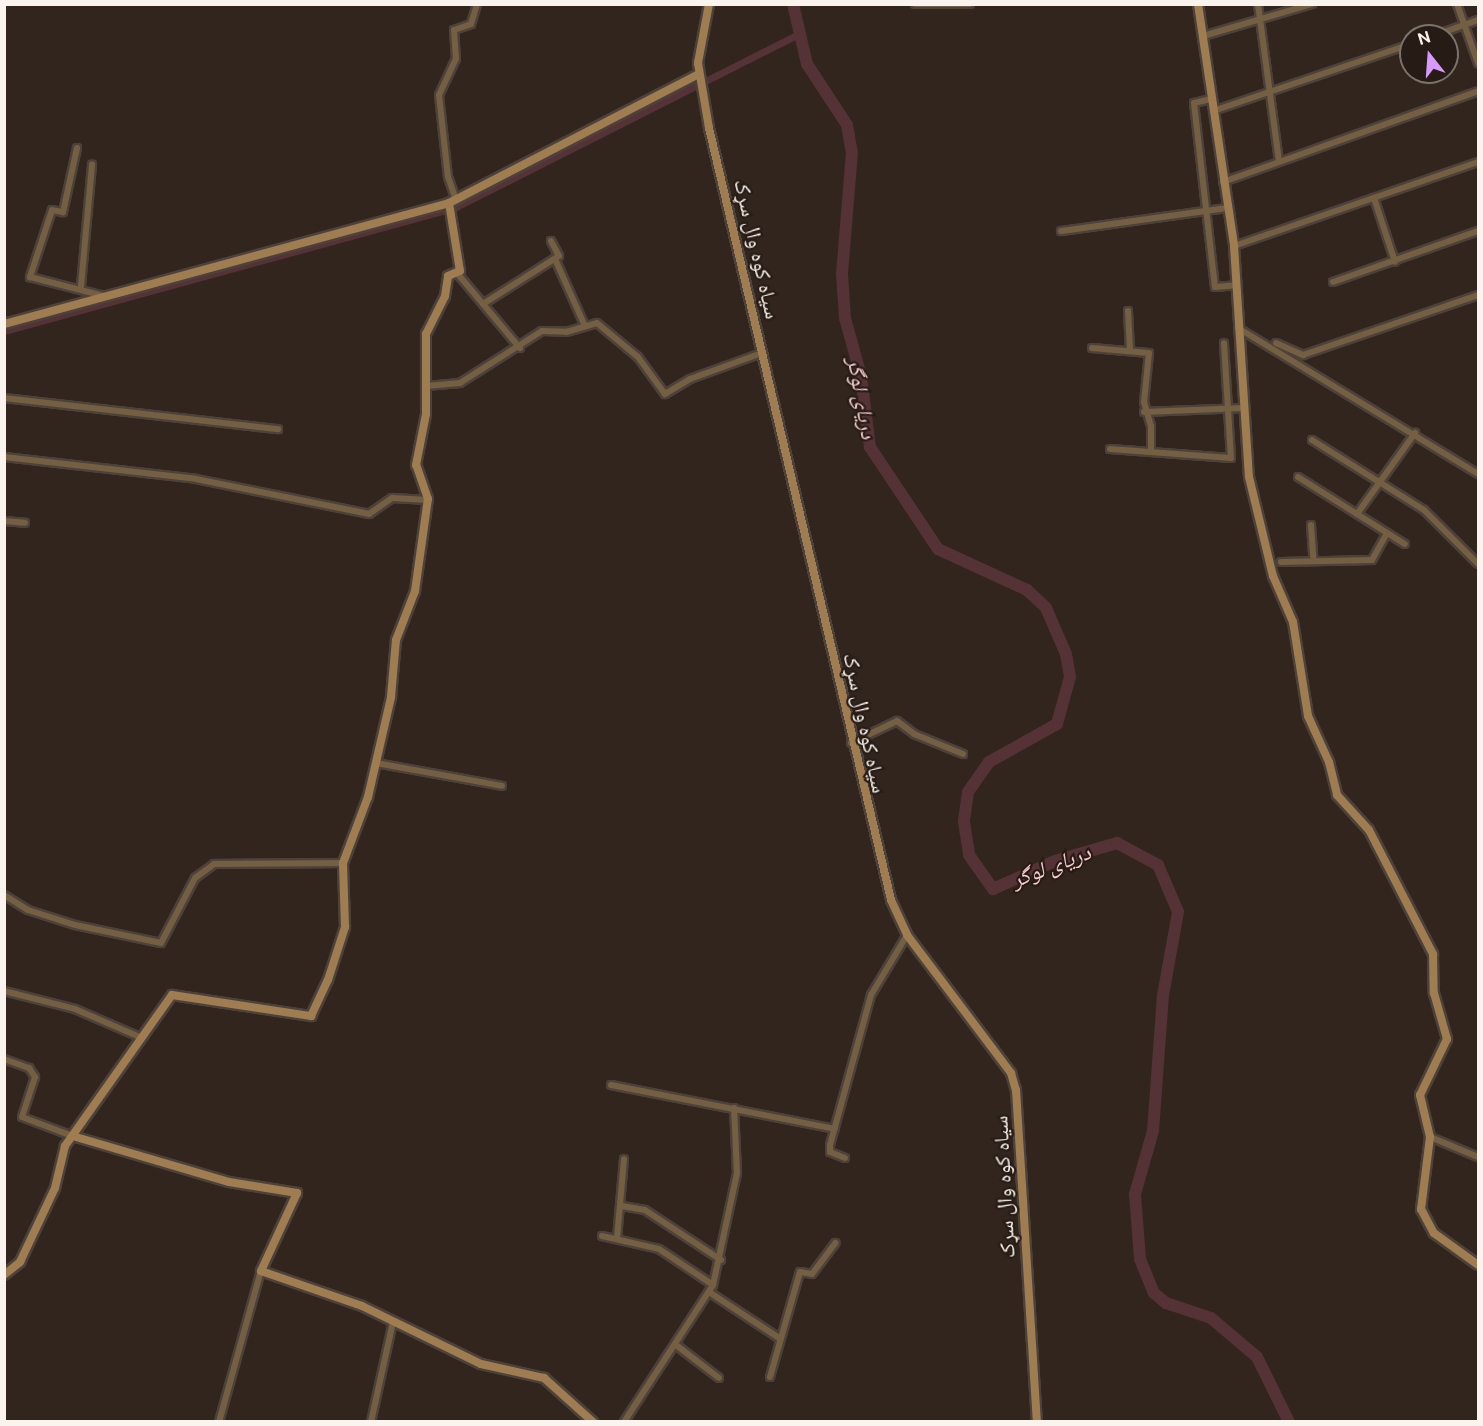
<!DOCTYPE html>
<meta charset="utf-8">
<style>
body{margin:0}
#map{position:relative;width:1483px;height:1426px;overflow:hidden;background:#31251e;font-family:"Public Sans","Noto Naskh Arabic",sans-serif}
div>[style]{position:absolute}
.canal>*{height:7px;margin:-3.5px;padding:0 3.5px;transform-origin:3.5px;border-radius:3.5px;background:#553236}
.river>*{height:12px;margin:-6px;padding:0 6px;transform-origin:6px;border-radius:6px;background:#553236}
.roads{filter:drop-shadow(2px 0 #4d423b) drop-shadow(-2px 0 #4d423b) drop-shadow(0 2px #4d423b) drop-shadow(0 -2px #4d423b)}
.street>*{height:6px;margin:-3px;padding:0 3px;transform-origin:3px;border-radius:3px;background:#745f43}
.secondary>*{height:8px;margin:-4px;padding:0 4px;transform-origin:4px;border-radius:4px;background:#9f7d50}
span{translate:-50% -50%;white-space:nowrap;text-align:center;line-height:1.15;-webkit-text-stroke:4.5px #271c15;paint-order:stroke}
.street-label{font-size:21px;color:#fbf3ee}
.water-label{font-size:22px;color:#f6cccf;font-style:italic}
.frame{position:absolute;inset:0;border:6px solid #fbf3ee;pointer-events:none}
.north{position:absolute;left:1399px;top:24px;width:60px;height:60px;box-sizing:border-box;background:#271c15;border:2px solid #7c726c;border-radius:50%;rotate:343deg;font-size:16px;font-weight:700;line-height:24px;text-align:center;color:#fbf3ee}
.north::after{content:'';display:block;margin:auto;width:21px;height:27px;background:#d69bfa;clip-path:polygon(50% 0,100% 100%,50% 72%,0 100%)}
</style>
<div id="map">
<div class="canal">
<i style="left:4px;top:331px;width:469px;rotate:-15.3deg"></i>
<i style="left:456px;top:207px;width:382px;rotate:-26.8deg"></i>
</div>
<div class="river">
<i style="left:793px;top:4px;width:62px;rotate:76.9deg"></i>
<i style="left:807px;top:64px;width:73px;rotate:56.7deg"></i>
<i style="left:847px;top:125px;width:27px;rotate:80deg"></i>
<i style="left:852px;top:152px;width:122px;rotate:94.7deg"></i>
<i style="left:842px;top:274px;width:44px;rotate:86.1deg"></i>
<i style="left:845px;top:318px;width:60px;rotate:74.6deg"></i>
<i style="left:861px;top:376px;width:72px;rotate:82.8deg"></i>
<i style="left:870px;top:447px;width:123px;rotate:56.3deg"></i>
<i style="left:938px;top:549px;width:98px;rotate:24.7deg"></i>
<i style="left:1027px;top:590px;width:26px;rotate:43deg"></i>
<i style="left:1046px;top:608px;width:50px;rotate:66.5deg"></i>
<i style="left:1066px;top:654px;width:23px;rotate:80deg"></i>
<i style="left:1070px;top:677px;width:49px;rotate:105.5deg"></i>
<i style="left:1057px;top:724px;width:78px;rotate:150.8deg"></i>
<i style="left:989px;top:762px;width:37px;rotate:125deg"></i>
<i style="left:968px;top:792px;width:30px;rotate:98deg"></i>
<i style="left:964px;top:822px;width:33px;rotate:81deg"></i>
<i style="left:969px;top:855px;width:42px;rotate:54.8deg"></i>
<i style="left:993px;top:889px;width:68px;rotate:-24.3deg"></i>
<i style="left:1055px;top:861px;width:65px;rotate:-16.2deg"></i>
<i style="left:1117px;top:843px;width:47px;rotate:28.2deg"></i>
<i style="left:1158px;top:865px;width:51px;rotate:66.9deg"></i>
<i style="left:1178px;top:912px;width:84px;rotate:100.2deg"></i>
<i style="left:1163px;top:995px;width:136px;rotate:94.2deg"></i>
<i style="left:1153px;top:1131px;width:66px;rotate:105.9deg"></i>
<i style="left:1135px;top:1194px;width:65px;rotate:85.6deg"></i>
<i style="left:1140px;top:1259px;width:37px;rotate:68deg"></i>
<i style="left:1154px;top:1293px;width:16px;rotate:40deg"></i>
<i style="left:1166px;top:1303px;width:47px;rotate:18.4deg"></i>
<i style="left:1211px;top:1318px;width:60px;rotate:40.3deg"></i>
<i style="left:1257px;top:1357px;width:72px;rotate:63.8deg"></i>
</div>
<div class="roads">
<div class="street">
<i style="left:915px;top:4px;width:55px"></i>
<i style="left:1258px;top:4px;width:159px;rotate:82.4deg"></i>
<i style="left:1457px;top:4px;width:63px;rotate:70.4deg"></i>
<i style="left:1203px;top:36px;width:114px;rotate:-16.4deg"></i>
<i style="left:1433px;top:36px;width:48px;rotate:-19.6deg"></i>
<i style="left:1211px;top:99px;width:17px;rotate:167deg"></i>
<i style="left:1194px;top:103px;width:185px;rotate:83.5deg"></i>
<i style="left:1215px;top:287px;width:21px;rotate:-5deg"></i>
<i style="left:1213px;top:111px;width:209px;rotate:-18.7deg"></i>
<i style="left:77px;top:148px;width:66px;rotate:102.3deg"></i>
<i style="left:63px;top:212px;width:11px;rotate:-170deg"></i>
<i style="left:52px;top:210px;width:71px;rotate:108.2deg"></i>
<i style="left:30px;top:277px;width:76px;rotate:14.4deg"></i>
<i style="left:1223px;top:182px;width:271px;rotate:-19.6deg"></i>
<i style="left:1374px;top:198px;width:67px;rotate:71.8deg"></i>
<i style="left:456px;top:200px;width:24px;rotate:-109deg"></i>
<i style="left:448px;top:177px;width:82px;rotate:-96.3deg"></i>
<i style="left:439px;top:95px;width:40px;rotate:-65deg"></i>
<i style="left:456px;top:59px;width:29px;rotate:-94deg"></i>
<i style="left:454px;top:30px;width:18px;rotate:-19deg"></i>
<i style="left:471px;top:24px;width:21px;rotate:-73deg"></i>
<i style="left:1061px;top:231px;width:168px;rotate:-7.9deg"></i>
<i style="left:1234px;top:246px;width:258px;rotate:-19deg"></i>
<i style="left:555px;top:259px;width:73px;rotate:65.9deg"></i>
<i style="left:457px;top:273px;width:98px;rotate:50deg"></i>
<i style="left:1333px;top:282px;width:154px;rotate:-19.4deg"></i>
<i style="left:81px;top:286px;width:122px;rotate:-84.8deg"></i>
<i style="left:483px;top:304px;width:90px;rotate:-32.3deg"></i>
<i style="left:559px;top:256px;width:17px;rotate:-118deg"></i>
<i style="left:1128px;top:311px;width:40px;rotate:87.1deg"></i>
<i style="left:1238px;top:328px;width:281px;rotate:31.3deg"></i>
<i style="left:1276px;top:343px;width:30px;rotate:24deg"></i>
<i style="left:1303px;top:355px;width:185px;rotate:-18.9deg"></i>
<i style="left:1092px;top:348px;width:57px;rotate:5deg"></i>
<i style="left:1149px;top:353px;width:49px;rotate:95.8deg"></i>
<i style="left:1144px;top:402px;width:25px;rotate:74deg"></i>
<i style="left:1151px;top:426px;width:25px;rotate:90deg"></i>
<i style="left:426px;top:386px;width:34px;rotate:-5deg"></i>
<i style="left:460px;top:383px;width:97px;rotate:-32.4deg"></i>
<i style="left:542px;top:331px;width:24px;rotate:2deg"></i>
<i style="left:566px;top:332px;width:32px;rotate:-16deg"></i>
<i style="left:597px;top:323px;width:53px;rotate:39.7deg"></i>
<i style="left:638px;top:357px;width:46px;rotate:53.9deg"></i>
<i style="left:665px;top:394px;width:29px;rotate:-31deg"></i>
<i style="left:690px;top:379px;width:77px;rotate:-19.9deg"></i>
<i style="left:4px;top:398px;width:276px;rotate:6.5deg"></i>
<i style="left:1144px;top:412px;width:100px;rotate:-2.3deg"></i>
<i style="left:1312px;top:440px;width:132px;rotate:32deg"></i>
<i style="left:1424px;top:510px;width:76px;rotate:45deg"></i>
<i style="left:1110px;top:449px;width:121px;rotate:4.3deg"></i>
<i style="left:1231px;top:458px;width:115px;rotate:-93.5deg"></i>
<i style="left:4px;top:457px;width:193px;rotate:6.5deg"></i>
<i style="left:196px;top:479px;width:177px;rotate:11.4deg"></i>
<i style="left:369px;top:514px;width:28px;rotate:-35deg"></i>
<i style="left:392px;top:498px;width:36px;rotate:3deg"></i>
<i style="left:1298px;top:477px;width:126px;rotate:32.1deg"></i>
<i style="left:1357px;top:514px;width:100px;rotate:-54.4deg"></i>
<i style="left:4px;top:521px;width:21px;rotate:5deg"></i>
<i style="left:1311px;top:525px;width:32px;rotate:86deg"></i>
<i style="left:1281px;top:562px;width:91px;rotate:-1.3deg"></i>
<i style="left:1372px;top:560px;width:31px;rotate:-61deg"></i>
<i style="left:851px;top:743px;width:51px;rotate:-25.6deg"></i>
<i style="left:897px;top:721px;width:21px;rotate:37deg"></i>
<i style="left:914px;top:734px;width:53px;rotate:22.2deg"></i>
<i style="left:376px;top:763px;width:128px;rotate:10.3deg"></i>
<i style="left:4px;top:895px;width:28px;rotate:32deg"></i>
<i style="left:28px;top:910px;width:49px;rotate:17.7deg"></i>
<i style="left:75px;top:925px;width:88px;rotate:11.8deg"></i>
<i style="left:161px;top:943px;width:73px;rotate:-62.4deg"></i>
<i style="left:195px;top:878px;width:24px;rotate:-36deg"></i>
<i style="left:214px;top:864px;width:129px;rotate:-0.4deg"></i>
<i style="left:4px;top:991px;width:73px;rotate:14.2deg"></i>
<i style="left:75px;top:1009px;width:73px;rotate:23.4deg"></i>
<i style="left:4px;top:1059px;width:27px;rotate:20deg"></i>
<i style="left:29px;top:1068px;width:11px;rotate:56deg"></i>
<i style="left:35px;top:1077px;width:42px;rotate:108deg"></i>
<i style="left:22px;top:1117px;width:57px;rotate:20.7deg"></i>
<i style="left:611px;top:1085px;width:228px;rotate:11.1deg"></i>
<i style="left:1430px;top:1137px;width:52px;rotate:22.6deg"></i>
<i style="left:845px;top:1158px;width:16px;rotate:-158deg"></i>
<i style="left:830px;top:1152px;width:7px;rotate:-90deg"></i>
<i style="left:830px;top:1145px;width:156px;rotate:-74.7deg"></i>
<i style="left:871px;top:995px;width:70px;rotate:-59deg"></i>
<i style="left:622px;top:1206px;width:23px;rotate:10deg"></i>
<i style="left:645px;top:1210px;width:91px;rotate:33.3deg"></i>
<i style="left:602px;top:1236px;width:58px;rotate:12.8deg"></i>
<i style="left:659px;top:1249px;width:65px;rotate:33.7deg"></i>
<i style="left:617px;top:1239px;width:80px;rotate:-85deg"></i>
<i style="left:709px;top:1292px;width:84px;rotate:33.3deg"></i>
<i style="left:676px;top:1345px;width:54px;rotate:37.5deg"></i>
<i style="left:770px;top:1377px;width:109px;rotate:-74.1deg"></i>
<i style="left:800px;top:1272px;width:12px;rotate:9deg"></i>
<i style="left:812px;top:1274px;width:39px;rotate:-53deg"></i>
<i style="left:219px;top:1422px;width:157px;rotate:-74.5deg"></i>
<i style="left:371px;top:1422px;width:102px;rotate:-77.6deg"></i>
<i style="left:624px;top:1422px;width:163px;rotate:-57deg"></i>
<i style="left:713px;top:1285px;width:115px;rotate:-77.9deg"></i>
<i style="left:737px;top:1173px;width:65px;rotate:-92.6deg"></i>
</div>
<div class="secondary">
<i style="left:709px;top:4px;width:60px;rotate:100.6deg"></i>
<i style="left:698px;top:63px;width:66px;rotate:80.4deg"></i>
<i style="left:709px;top:128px;width:793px;rotate:76.73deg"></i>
<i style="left:891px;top:900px;width:38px;rotate:65deg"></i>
<i style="left:907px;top:935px;width:173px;rotate:53deg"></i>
<i style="left:1011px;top:1073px;width:18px;rotate:74deg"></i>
<i style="left:1016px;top:1090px;width:333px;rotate:86.4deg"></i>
<i style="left:1198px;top:4px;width:245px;rotate:81.5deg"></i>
<i style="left:1234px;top:246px;width:231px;rotate:86.3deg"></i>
<i style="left:1249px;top:477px;width:102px;rotate:76.4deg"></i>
<i style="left:1273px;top:576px;width:50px;rotate:66.5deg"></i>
<i style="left:1293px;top:622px;width:95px;rotate:80.9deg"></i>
<i style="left:1308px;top:716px;width:51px;rotate:65.5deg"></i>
<i style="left:1329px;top:762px;width:34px;rotate:76deg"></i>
<i style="left:1337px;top:795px;width:47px;rotate:47.6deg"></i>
<i style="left:1369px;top:830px;width:140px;rotate:62.7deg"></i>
<i style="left:1433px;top:954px;width:39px;rotate:89deg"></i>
<i style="left:1434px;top:993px;width:48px;rotate:74.2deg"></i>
<i style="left:1447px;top:1039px;width:62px;rotate:115.7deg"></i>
<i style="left:1420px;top:1095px;width:43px;rotate:76.6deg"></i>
<i style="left:1430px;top:1137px;width:73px;rotate:97.1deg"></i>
<i style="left:1421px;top:1209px;width:27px;rotate:62deg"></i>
<i style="left:1434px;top:1233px;width:54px;rotate:36deg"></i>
<i style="left:4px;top:324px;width:461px;rotate:-15.2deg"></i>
<i style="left:449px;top:203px;width:281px;rotate:-27.3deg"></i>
<i style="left:76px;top:1137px;width:159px;rotate:16.4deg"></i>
<i style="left:229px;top:1182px;width:69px;rotate:9.2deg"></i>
<i style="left:297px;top:1193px;width:86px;rotate:114.8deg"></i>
<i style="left:261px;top:1271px;width:107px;rotate:19.1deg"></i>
<i style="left:362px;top:1306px;width:132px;rotate:26deg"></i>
<i style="left:481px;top:1364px;width:65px;rotate:12.5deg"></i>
<i style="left:544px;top:1378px;width:66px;rotate:41.9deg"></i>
<i style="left:4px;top:1275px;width:21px;rotate:-39deg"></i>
<i style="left:20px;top:1262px;width:82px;rotate:-64.7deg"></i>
<i style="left:55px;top:1188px;width:43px;rotate:-76.6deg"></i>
<i style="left:65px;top:1146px;width:185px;rotate:-54.7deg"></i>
<i style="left:172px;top:995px;width:141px;rotate:8.6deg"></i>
<i style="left:311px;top:1016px;width:40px;rotate:-65deg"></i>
<i style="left:328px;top:980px;width:56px;rotate:-72.2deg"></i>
<i style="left:345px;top:927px;width:64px;rotate:-91.8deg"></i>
<i style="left:343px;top:863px;width:71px;rotate:-69.3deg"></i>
<i style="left:368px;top:797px;width:103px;rotate:-77deg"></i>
<i style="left:391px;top:697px;width:57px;rotate:-85deg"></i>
<i style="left:396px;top:640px;width:53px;rotate:-68.8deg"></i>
<i style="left:415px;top:591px;width:93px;rotate:-82deg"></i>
<i style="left:428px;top:499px;width:36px;rotate:-109deg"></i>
<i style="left:416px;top:465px;width:52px;rotate:-78.9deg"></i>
<i style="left:426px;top:414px;width:80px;rotate:-90deg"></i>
<i style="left:426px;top:334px;width:42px;rotate:-63.4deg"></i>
<i style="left:445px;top:296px;width:20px;rotate:-81deg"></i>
<i style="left:448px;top:276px;width:13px;rotate:-23deg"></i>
<i style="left:460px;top:271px;width:69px;rotate:-99.2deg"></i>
</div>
</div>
<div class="street-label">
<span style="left:757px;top:249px;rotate:77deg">سیاه کوه وال سړک</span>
<span style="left:865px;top:723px;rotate:78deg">سیاه کوه وال سړک</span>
<span style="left:1004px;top:1187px;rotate:-93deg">سیاه کوه وال سړک</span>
</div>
<div class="water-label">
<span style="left:862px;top:398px;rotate:80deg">دریای لوگر</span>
<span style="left:1051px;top:866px;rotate:-21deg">دریای لوگر</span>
</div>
<div class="frame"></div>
<div class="north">N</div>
</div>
